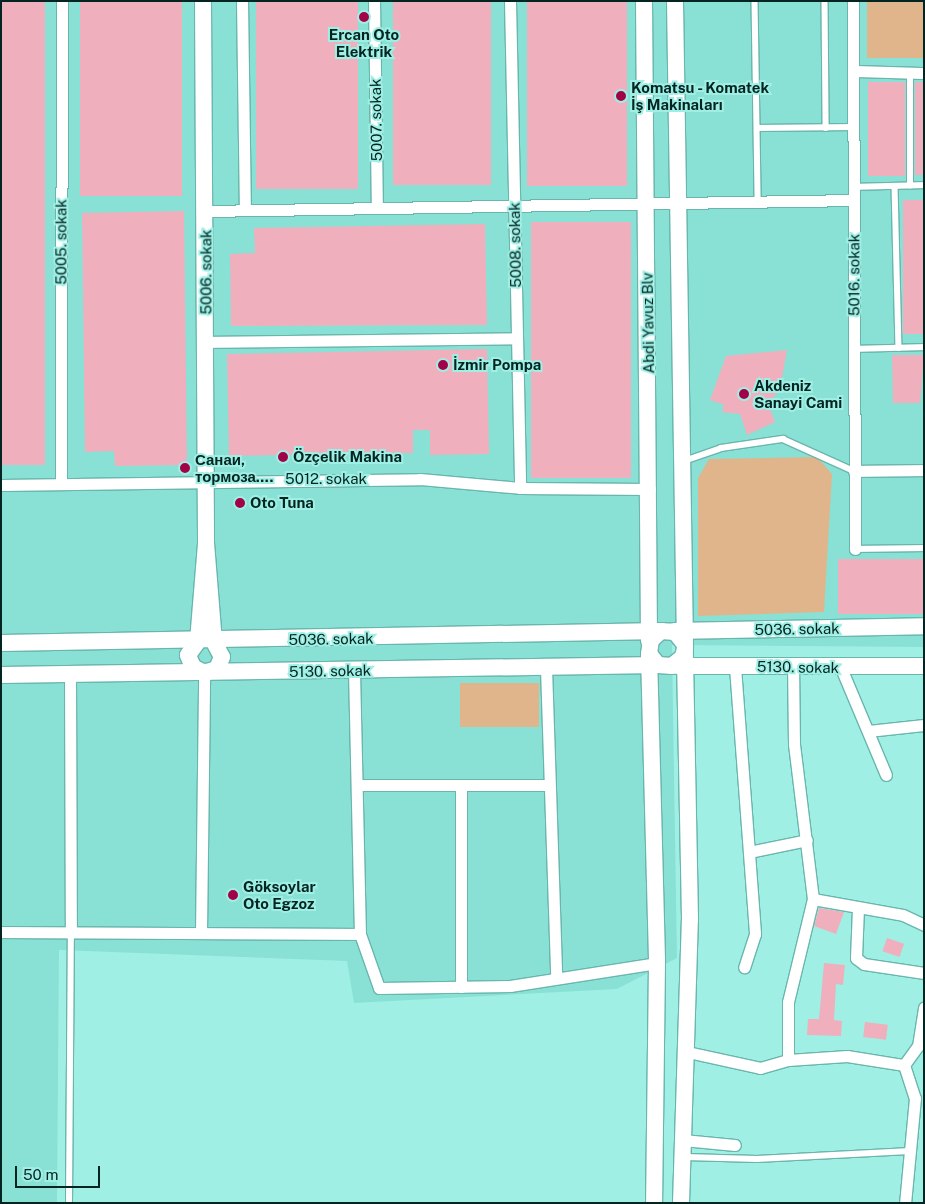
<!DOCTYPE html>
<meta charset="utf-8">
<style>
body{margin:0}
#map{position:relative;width:925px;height:1204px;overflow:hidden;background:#a0efe5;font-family:"Public Sans",sans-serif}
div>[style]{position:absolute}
.built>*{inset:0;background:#89e1d6}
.green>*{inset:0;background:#e0b58b;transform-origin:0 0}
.building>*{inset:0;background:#f0afbc;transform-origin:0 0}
.roads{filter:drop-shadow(1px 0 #69b6ad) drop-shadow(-1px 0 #69b6ad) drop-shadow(0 1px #69b6ad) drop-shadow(0 -1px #69b6ad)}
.lane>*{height:5.5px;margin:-2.75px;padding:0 2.75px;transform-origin:2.75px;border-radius:2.75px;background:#fff}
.street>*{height:11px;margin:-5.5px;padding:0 5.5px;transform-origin:5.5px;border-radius:5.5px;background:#fff}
.secondary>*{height:16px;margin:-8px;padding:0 8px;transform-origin:8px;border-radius:8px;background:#fff}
.dots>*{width:14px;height:14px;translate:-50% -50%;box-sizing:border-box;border:2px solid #a0efe5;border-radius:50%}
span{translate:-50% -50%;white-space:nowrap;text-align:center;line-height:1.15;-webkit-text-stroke:4px #a0efe5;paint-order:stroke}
.poi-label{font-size:15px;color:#032522;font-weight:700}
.left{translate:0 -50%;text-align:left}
.street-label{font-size:15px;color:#032522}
.frame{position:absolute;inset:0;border:2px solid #032522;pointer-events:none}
.scale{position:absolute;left:15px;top:1166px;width:85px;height:22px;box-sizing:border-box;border:2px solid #032522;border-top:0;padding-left:6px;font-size:15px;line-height:18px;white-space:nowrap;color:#032522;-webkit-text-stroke:4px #a0efe5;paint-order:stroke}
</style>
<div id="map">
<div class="built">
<i style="clip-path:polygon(1px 1px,924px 1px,924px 647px,672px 645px,677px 958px,617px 989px,354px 1003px,347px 961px,59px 950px,57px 1203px,1px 1203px)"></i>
</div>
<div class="green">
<i style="left:867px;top:1px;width:57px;height:57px"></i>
<i style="clip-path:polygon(817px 457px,832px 474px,824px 612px,698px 616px,698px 478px,709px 459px)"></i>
<i style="left:460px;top:683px;width:79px;height:44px"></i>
</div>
<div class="building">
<i style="left:1px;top:1px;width:44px;height:464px"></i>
<i style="left:80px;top:1px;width:102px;height:195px"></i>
<i style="left:256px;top:1px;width:102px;height:188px"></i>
<i style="left:393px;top:1px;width:98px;height:184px"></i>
<i style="left:527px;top:1px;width:100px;height:185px"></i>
<i style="left:868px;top:82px;width:37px;height:94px"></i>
<i style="left:915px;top:82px;width:9px;height:93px"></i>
<i style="left:903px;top:200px;width:21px;height:134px"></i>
<i style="clip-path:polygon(184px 211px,187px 465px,115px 466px,114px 451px,85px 452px,82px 213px)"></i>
<i style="left:631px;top:222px;width:256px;height:100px;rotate:90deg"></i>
<i style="clip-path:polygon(485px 224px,487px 325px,231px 326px,230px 254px,255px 253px,254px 228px)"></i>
<i style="clip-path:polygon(487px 349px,489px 454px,430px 455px,430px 430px,413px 430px,413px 453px,229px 456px,227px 354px)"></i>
<i style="clip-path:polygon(787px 350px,780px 389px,768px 404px,775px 422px,747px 435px,740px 414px,722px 412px,724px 405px,710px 400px,726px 356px)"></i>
<i style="clip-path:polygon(892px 355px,924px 355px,920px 403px,893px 403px)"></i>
<i style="left:924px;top:559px;width:55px;height:86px;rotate:90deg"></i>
<i style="clip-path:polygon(819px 908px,844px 912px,836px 934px,814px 926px)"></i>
<i style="left:887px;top:938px;width:18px;height:14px;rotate:19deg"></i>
<i style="clip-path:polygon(824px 963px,845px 965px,843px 985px,836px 984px,834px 1020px,842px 1021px,841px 1036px,807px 1035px,808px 1019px,819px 1019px)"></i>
<i style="left:865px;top:1022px;width:23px;height:15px;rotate:7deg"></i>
</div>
<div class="roads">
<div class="lane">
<i style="left:755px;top:1px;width:201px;rotate:89.1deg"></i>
<i style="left:825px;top:1px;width:127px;rotate:89.5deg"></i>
<i style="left:757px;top:128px;width:96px;rotate:-0.6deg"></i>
<i style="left:895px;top:186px;width:162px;rotate:88.6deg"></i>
<i style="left:910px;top:186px;width:114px;rotate:-90deg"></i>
<i style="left:853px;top:187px;width:71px;rotate:-1.6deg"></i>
<i style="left:854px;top:349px;width:70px;rotate:-1.6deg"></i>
<i style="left:684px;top:461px;width:39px;rotate:-19deg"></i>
<i style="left:721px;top:448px;width:63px;rotate:-8.3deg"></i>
<i style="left:783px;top:439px;width:78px;rotate:24.3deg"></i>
<i style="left:855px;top:549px;width:69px;rotate:-0.8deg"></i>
<i style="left:685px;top:1157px;width:72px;rotate:1.6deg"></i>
<i style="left:757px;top:1159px;width:153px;rotate:-3deg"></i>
<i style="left:69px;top:1203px;width:270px;rotate:-89.6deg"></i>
</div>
<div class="street">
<i style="left:242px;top:1px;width:209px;rotate:89.2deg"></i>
<i style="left:374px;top:1px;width:207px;rotate:89.2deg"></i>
<i style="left:510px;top:1px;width:487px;rotate:88.8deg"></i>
<i style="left:853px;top:1px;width:548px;rotate:89.79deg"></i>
<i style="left:853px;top:71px;width:71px;rotate:1.6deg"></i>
<i style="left:206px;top:211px;width:647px;rotate:-0.97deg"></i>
<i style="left:206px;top:342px;width:311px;rotate:-0.7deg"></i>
<i style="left:854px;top:471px;width:70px;rotate:-0.8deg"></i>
<i style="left:61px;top:484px;width:483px;rotate:-89.9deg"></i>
<i style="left:1px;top:485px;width:419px;rotate:-0.8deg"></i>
<i style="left:420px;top:479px;width:100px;rotate:5.1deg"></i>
<i style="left:520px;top:488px;width:130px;rotate:0.4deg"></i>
<i style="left:735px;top:667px;width:268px;rotate:85.7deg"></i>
<i style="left:755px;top:934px;width:35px;rotate:108deg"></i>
<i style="left:546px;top:668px;width:309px;rotate:88.1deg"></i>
<i style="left:841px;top:668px;width:116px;rotate:67.2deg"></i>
<i style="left:354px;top:671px;width:263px;rotate:88.7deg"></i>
<i style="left:360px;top:934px;width:57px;rotate:70.6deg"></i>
<i style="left:379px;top:988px;width:131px;rotate:-0.9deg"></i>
<i style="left:510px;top:986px;width:149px;rotate:-8.9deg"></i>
<i style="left:70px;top:675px;width:258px;rotate:89.8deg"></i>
<i style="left:868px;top:731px;width:56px;rotate:-6.1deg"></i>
<i style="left:357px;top:785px;width:192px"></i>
<i style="left:461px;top:785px;width:202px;rotate:90deg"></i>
<i style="left:749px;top:852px;width:59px;rotate:-11.7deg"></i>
<i style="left:813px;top:899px;width:91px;rotate:10.1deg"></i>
<i style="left:903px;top:915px;width:23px;rotate:25deg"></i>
<i style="left:858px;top:908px;width:50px;rotate:92.3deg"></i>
<i style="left:856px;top:958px;width:10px;rotate:37deg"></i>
<i style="left:864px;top:964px;width:61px;rotate:8.5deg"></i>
<i style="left:1px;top:932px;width:359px;rotate:0.3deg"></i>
<i style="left:201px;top:933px;width:260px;rotate:-89.3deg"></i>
<i style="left:683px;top:1051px;width:79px;rotate:12.4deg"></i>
<i style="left:760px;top:1068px;width:29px;rotate:-16deg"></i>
<i style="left:788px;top:1060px;width:59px;rotate:-3.9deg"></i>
<i style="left:847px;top:1056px;width:58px;rotate:9deg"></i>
<i style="left:904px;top:1065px;width:35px;rotate:72deg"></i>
<i style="left:915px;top:1098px;width:105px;rotate:95.4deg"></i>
<i style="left:788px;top:1060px;width:58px;rotate:-90deg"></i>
<i style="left:788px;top:1002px;width:106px;rotate:-76.4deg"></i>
<i style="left:813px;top:899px;width:156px;rotate:-97deg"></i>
<i style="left:794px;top:744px;width:77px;rotate:-90.7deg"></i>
<i style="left:904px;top:1065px;width:24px;rotate:-54deg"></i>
<i style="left:918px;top:1046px;width:39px;rotate:-81deg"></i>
<i style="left:683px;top:1140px;width:52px;rotate:5.5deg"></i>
</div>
<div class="secondary">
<i style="left:203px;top:1px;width:542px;rotate:89.68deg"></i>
<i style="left:644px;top:1px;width:640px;rotate:89.55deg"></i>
<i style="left:675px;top:1px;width:647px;rotate:89.11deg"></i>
<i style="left:685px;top:648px;width:9px;rotate:103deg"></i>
<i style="left:683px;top:657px;width:14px;rotate:141deg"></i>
<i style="left:672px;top:666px;width:14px;rotate:-176deg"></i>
<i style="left:658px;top:665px;width:14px;rotate:-129deg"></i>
<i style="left:649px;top:654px;width:14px;rotate:-82deg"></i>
<i style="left:651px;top:640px;width:13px;rotate:-42deg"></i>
<i style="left:661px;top:631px;width:14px;rotate:4deg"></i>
<i style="left:675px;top:632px;width:14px;rotate:51deg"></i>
<i style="left:206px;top:543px;width:99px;rotate:85.4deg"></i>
<i style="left:214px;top:642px;width:17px;rotate:62deg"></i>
<i style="left:222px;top:657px;width:13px;rotate:113deg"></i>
<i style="left:217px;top:669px;width:14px;rotate:163deg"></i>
<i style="left:204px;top:673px;width:13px;rotate:-151deg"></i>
<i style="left:193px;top:667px;width:13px;rotate:-113deg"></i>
<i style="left:188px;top:655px;width:17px;rotate:-54deg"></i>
<i style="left:198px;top:641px;width:98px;rotate:-85.3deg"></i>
<i style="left:674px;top:631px;width:250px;rotate:-1.1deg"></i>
<i style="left:1px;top:643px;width:660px;rotate:-1.04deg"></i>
<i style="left:649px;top:654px;width:309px;rotate:88.5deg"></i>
<i style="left:657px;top:963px;width:240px;rotate:90.7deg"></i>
<i style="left:677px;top:666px;width:247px"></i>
<i style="left:1px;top:675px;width:657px;rotate:-0.87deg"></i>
<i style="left:681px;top:1203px;width:284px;rotate:-88.2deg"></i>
<i style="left:690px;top:919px;width:267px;rotate:-91.1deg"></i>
</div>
</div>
<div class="dots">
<i style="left:364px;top:17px;background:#a00447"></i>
<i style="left:621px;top:96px;background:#a00447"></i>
<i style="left:443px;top:365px;background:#a00447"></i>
<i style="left:744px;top:394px;background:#a00447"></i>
<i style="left:283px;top:457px;background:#a00447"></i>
<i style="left:185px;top:468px;background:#a00447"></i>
<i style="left:240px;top:503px;background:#a00447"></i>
<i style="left:233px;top:895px;background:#a00447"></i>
</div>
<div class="poi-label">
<span style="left:364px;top:43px">Ercan Oto<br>Elektrik</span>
<span class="left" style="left:631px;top:96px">Komatsu - Komatek<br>İş Makinaları</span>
<span class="left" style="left:453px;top:365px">İzmir Pompa</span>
<span class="left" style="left:754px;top:394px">Akdeniz<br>Sanayi Cami</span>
<span class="left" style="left:293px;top:457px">Özçelik Makina</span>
<span class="left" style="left:195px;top:468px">Санаи,<br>тормоза....</span>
<span class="left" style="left:250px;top:503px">Oto Tuna</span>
<span class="left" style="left:243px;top:895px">Göksoylar<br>Oto Egzoz</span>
</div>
<div class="street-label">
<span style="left:376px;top:120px;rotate:-91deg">5007. sokak</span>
<span style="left:61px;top:242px;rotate:-90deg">5005. sokak</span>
<span style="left:515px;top:245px;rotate:-91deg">5008. sokak</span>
<span style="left:206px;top:272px;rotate:-90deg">5006. sokak</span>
<span style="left:854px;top:275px;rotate:-90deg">5016. sokak</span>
<span style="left:648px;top:323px;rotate:-91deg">Abdi Yavuz Blv</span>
<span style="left:326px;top:479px">5012. sokak</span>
<span style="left:797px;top:629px;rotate:-1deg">5036. sokak</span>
<span style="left:331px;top:639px;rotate:-1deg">5036. sokak</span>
<span style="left:798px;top:667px;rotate:1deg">5130. sokak</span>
<span style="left:330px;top:671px;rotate:-1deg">5130. sokak</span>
</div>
<div class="frame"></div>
<div class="scale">50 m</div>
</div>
